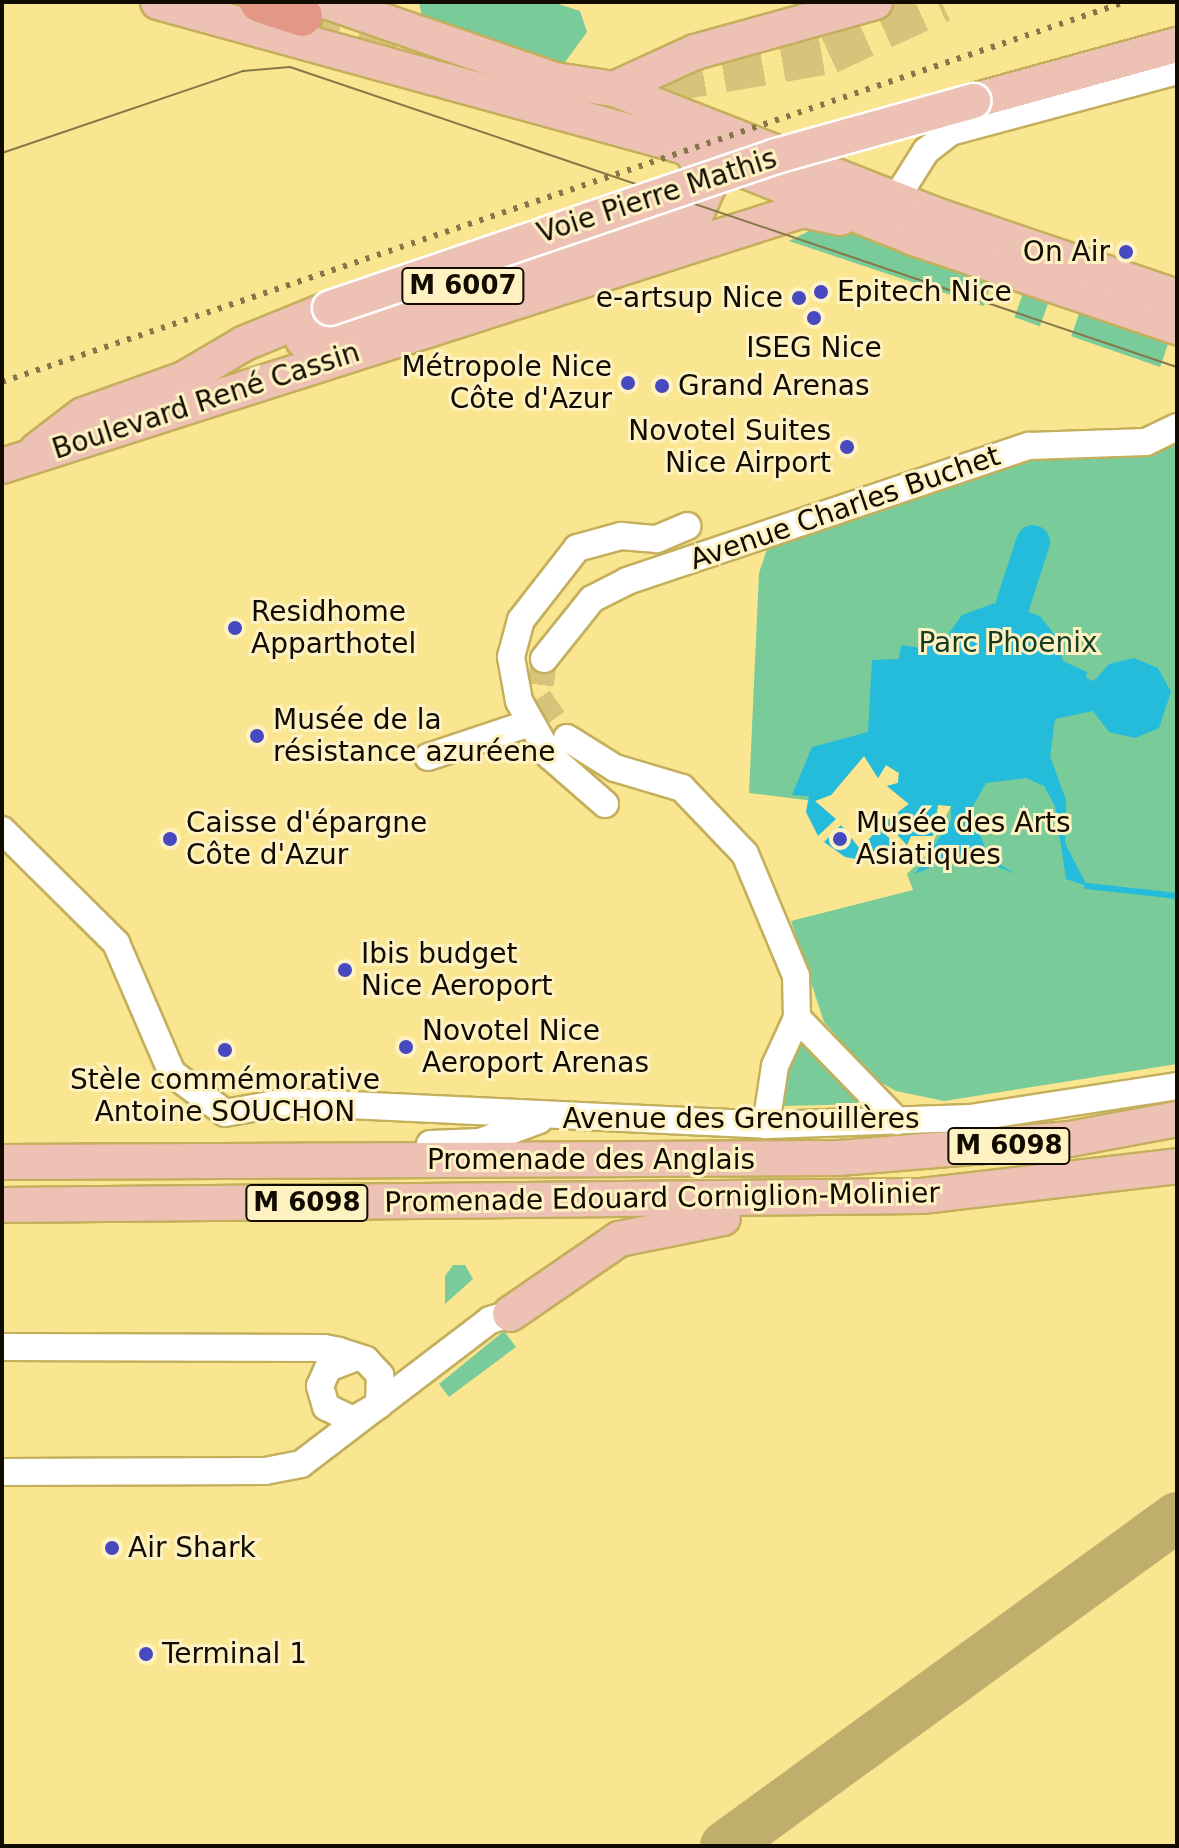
<!DOCTYPE html>
<meta charset="utf-8">
<style>
body{margin:0}
#map{position:relative;width:1179px;height:1848px;overflow:hidden;background:#fae590;font-family:"DejaVu Sans",sans-serif}
div>[style]{position:absolute}
.green>*{inset:0;background:#79cb99;transform-origin:0 0}
.water>*{inset:0;background:#25bbda}
.stream>*{height:6px;margin:-3px;padding:0 3px;transform-origin:3px;border-radius:3px;background:#25bbda}
.river>*{height:34px;margin:-17px;padding:0 17px;transform-origin:17px;border-radius:17px;background:#25bbda}
.taxiway>*{height:50px;margin:-25px;padding:0 25px;transform-origin:25px;border-radius:25px;background:#c0ae6c}
.minor-tunnel>*{height:26px;margin-top:-13px;transform-origin:0;background:repeating-linear-gradient(90deg,#d7c47a 0 26px,transparent 0 39px)}
.highway-tunnel>*{height:40px;margin-top:-20px;transform-origin:0;background:repeating-linear-gradient(90deg,#d7c47a 0 40px,transparent 0 60px)}
.roads{filter:drop-shadow(2px 0 #c4af5c) drop-shadow(-2px 0 #c4af5c) drop-shadow(0 2px #c4af5c) drop-shadow(0 -2px #c4af5c)}
.minor>*{height:26px;margin:-13px;padding:0 13px;transform-origin:13px;border-radius:13px;background:#fff}
.major>*{height:34px;margin:-17px;padding:0 17px;transform-origin:17px;border-radius:17px;background:#eec1b5}
.highway>*{height:40px;margin:-20px;padding:0 20px;transform-origin:20px;border-radius:20px;background:#e29884}
.tram>*{height:2px;margin:-1px;padding:0 1px;transform-origin:1px;border-radius:1px;background:#857748}
.rail>*{height:6px;margin-top:-3px;transform-origin:0;background:repeating-linear-gradient(90deg,#857748 0 4px,transparent 0 12px)}
.bridges{filter:drop-shadow(2px 0 #fff) drop-shadow(-2px 0 #fff) drop-shadow(0 2px #fff) drop-shadow(0 -2px #fff)}
.major-bridge>*{height:34px;margin:-17px;padding:0 17px;transform-origin:17px;border-radius:17px;background:#eec1b5}
.dots>*{width:22px;height:22px;translate:-50% -50%;box-sizing:border-box;border:4px solid #fef2c2;border-radius:50%}
span{translate:-50% -50%;white-space:nowrap;text-align:center;line-height:1.15;-webkit-text-stroke:6px #fef2c2;paint-order:stroke}
.shield-label span{padding:2px 6px;background:#fef2c2;border:2px solid;border-radius:6px;-webkit-text-stroke-width:0}
.shield-label{font-size:26px;color:#120b00;font-weight:700}
.street-label{font-size:28px;color:#120b00}
.poi-label{font-size:28px;color:#120b00}
.right{translate:-100% -50%;text-align:right}
.left{translate:0 -50%;text-align:left}
.park-label{font-size:28px;color:#153d26}
.frame{position:absolute;inset:0;border:4px solid #120b00;pointer-events:none}
</style>
<div id="map">
<div class="green">
<i style="clip-path:polygon(419px 2px,552px 2px,580px 11px,587px 32px,563px 65px,422px 17px)"></i>
<i style="clip-path:polygon(827px 222px,993px 278px,984px 306px,789px 241px)"></i>
<i style="left:1025px;top:288px;width:27px;height:31px;rotate:20deg"></i>
<i style="left:1081px;top:308px;width:94px;height:30px;rotate:19deg"></i>
<i style="clip-path:polygon(1177px 445px,1177px 1064px,944px 1101px,896px 1091px,875px 1079px,824px 1022px,791px 921px,913px 890px,907px 874px,927px 854px,951px 806px,938px 805px,933px 836px,911px 836px,907px 845px,885px 822px,909px 804px,887px 786px,898px 783px,899px 773px,886px 765px,878px 778px,864px 756px,831px 795px,814px 801px,749px 793px,759px 573px,767px 549px,1038px 457px)"></i>
<i style="clip-path:polygon(796px 1034px,868px 1104px,781px 1106px,781px 1072px)"></i>
<i style="clip-path:polygon(453px 1265px,465px 1265px,473px 1279px,445px 1304px,445px 1276px)"></i>
<i style="clip-path:polygon(504px 1331px,516px 1347px,449px 1397px,439px 1384px)"></i>
</div>
<div class="water">
<i style="clip-path:polygon(998px 602px,1040px 616px,1057px 638px,1063px 661px,1087px 672px,1086px 678px,1094px 681px,1109px 664px,1134px 658px,1158px 668px,1171px 692px,1159px 728px,1135px 738px,1109px 732px,1093px 711px,1055px 719px,1050px 756px,1066px 800px,1065px 843px,1087px 886px,1066px 879px,1055px 806px,1044px 786px,1026px 778px,986px 783px,970px 811px,989px 857px,1015px 874px,964px 852px,915px 874px,951px 820px,951px 806px,938px 805px,933px 836px,911px 836px,907px 845px,885px 822px,909px 804px,887px 786px,898px 783px,899px 773px,886px 765px,878px 778px,864px 756px,831px 795px,815px 801px,836px 819px,818px 836px,806px 812px,809px 796px,792px 795px,812px 747px,868px 732px,872px 660px,899px 659px,901px 645px,927px 649px,931px 637px,945px 639px,962px 615px)"></i>
<i style="clip-path:polygon(841px 825px,860px 849px,879px 828px,902px 851px,872px 862px,845px 857px,824px 842px)"></i>
</div>
<div class="stream">
<i style="left:1087px;top:886px;width:91px;rotate:6.3deg"></i>
</div>
<div class="river">
<i style="left:1013px;top:604px;width:65px;rotate:-72.1deg"></i>
</div>
<div class="taxiway">
<i style="left:725px;top:1846px;width:559px;rotate:-36.05deg"></i>
</div>
<div class="minor-tunnel">
<i style="left:544px;top:659px;width:39px;rotate:97deg"></i>
<i style="left:539px;top:698px;width:49px;rotate:55deg"></i>
</div>
<div class="highway-tunnel">
<i style="left:302px;top:16px;width:223px;rotate:17.5deg"></i>
<i style="left:605px;top:93px;width:227px;rotate:-9.9deg"></i>
<i style="left:829px;top:54px;width:124px;rotate:-24.7deg"></i>
</div>
<div class="roads">
<div class="minor">
<i style="left:895px;top:200px;width:58px;rotate:-57.7deg"></i>
<i style="left:926px;top:151px;width:31px;rotate:-38deg"></i>
<i style="left:950px;top:132px;width:235px;rotate:-15deg"></i>
<i style="left:544px;top:659px;width:77px;rotate:-51.3deg"></i>
<i style="left:592px;top:599px;width:39px;rotate:-27deg"></i>
<i style="left:627px;top:581px;width:424px;rotate:-18.6deg"></i>
<i style="left:1029px;top:446px;width:117px;rotate:-2deg"></i>
<i style="left:1146px;top:442px;width:34px;rotate:-26deg"></i>
<i style="left:567px;top:738px;width:57px;rotate:32deg"></i>
<i style="left:615px;top:768px;width:70px;rotate:16.6deg"></i>
<i style="left:682px;top:788px;width:91px;rotate:46.3deg"></i>
<i style="left:745px;top:854px;width:132px;rotate:67.3deg"></i>
<i style="left:796px;top:976px;width:42px;rotate:88.6deg"></i>
<i style="left:797px;top:1018px;width:53px;rotate:114.6deg"></i>
<i style="left:775px;top:1066px;width:60px;rotate:98.7deg"></i>
<i style="left:428px;top:757px;width:108px;rotate:-18.4deg"></i>
<i style="left:605px;top:804px;width:73px;rotate:-138.9deg"></i>
<i style="left:550px;top:756px;width:63px;rotate:-119.4deg"></i>
<i style="left:519px;top:701px;width:45px;rotate:-100.3deg"></i>
<i style="left:511px;top:657px;width:38px;rotate:-75deg"></i>
<i style="left:521px;top:620px;width:91px;rotate:-52.1deg"></i>
<i style="left:577px;top:548px;width:46px;rotate:-15.3deg"></i>
<i style="left:621px;top:536px;width:36px;rotate:5deg"></i>
<i style="left:657px;top:539px;width:33px;rotate:-23deg"></i>
<i style="left:2px;top:830px;width:161px;rotate:44.7deg"></i>
<i style="left:116px;top:943px;width:142px;rotate:66.7deg"></i>
<i style="left:172px;top:1073px;width:66px;rotate:37deg"></i>
<i style="left:225px;top:1113px;width:62px;rotate:-10.2deg"></i>
<i style="left:286px;top:1102px;width:481px;rotate:2.7deg"></i>
<i style="left:766px;top:1125px;width:204px;rotate:-2deg"></i>
<i style="left:970px;top:1118px;width:209px;rotate:-8.8deg"></i>
<i style="left:797px;top:1018px;width:144px;rotate:45.8deg"></i>
<i style="left:430px;top:1144px;width:50px;rotate:-2.3deg"></i>
<i style="left:480px;top:1142px;width:63px;rotate:-20.4deg"></i>
<i style="left:2px;top:1347px;width:322px;rotate:0.2deg"></i>
<i style="left:324px;top:1348px;width:15px;rotate:11deg"></i>
<i style="left:339px;top:1351px;width:28px;rotate:18deg"></i>
<i style="left:366px;top:1360px;width:21px;rotate:47deg"></i>
<i style="left:380px;top:1375px;width:30px;rotate:92deg"></i>
<i style="left:379px;top:1405px;width:30px;rotate:150deg"></i>
<i style="left:353px;top:1420px;width:30px;rotate:-154deg"></i>
<i style="left:326px;top:1407px;width:22px;rotate:-106deg"></i>
<i style="left:320px;top:1386px;width:20px;rotate:-66deg"></i>
<i style="left:328px;top:1368px;width:30px;rotate:-21deg"></i>
<i style="left:2px;top:1472px;width:263px;rotate:-0.2deg"></i>
<i style="left:265px;top:1471px;width:37px;rotate:-11deg"></i>
<i style="left:301px;top:1464px;width:238px;rotate:-37.3deg"></i>
<i style="left:490px;top:1320px;width:21px;rotate:-17deg"></i>
</div>
<div class="major">
<i style="left:158px;top:2px;width:543px;rotate:15.37deg"></i>
<i style="left:682px;top:146px;width:250px;rotate:21.6deg"></i>
<i style="left:914px;top:238px;width:278px;rotate:18.7deg"></i>
<i style="left:328px;top:2px;width:240px;rotate:19deg"></i>
<i style="left:555px;top:80px;width:60px;rotate:8.7deg"></i>
<i style="left:614px;top:89px;width:343px;rotate:21.4deg"></i>
<i style="left:933px;top:214px;width:258px;rotate:18.8deg"></i>
<i style="left:614px;top:89px;width:89px;rotate:-24.6deg"></i>
<i style="left:695px;top:52px;width:187px;rotate:-15.5deg"></i>
<i style="left:973px;top:101px;width:212px;rotate:-15.4deg"></i>
<i style="left:303px;top:340px;width:337px;rotate:-18.5deg"></i>
<i style="left:623px;top:233px;width:70px;rotate:-8.2deg"></i>
<i style="left:692px;top:223px;width:42px;rotate:-65.9deg"></i>
<i style="left:709px;top:185px;width:31px;rotate:-117deg"></i>
<i style="left:37px;top:450px;width:58px;rotate:-37.3deg"></i>
<i style="left:83px;top:415px;width:107px;rotate:-19.6deg"></i>
<i style="left:184px;top:379px;width:71px;rotate:-30.5deg"></i>
<i style="left:245px;top:343px;width:87px;rotate:-22.2deg"></i>
<i style="left:2px;top:466px;width:841px;rotate:-17.72deg"></i>
<i style="left:803px;top:210px;width:38px;rotate:12deg"></i>
<i style="left:2px;top:1162px;width:837px;rotate:-0.27deg"></i>
<i style="left:839px;top:1158px;width:232px;rotate:-4.7deg"></i>
<i style="left:1070px;top:1139px;width:109px;rotate:-10.6deg"></i>
<i style="left:2px;top:1205px;width:920px;rotate:-0.56deg"></i>
<i style="left:922px;top:1196px;width:257px;rotate:-6.7deg"></i>
<i style="left:510px;top:1314px;width:132px;rotate:-34.5deg"></i>
<i style="left:619px;top:1239px;width:106px;rotate:-11.4deg"></i>
</div>
<div class="highway">
<i style="left:260px;top:2px;width:44px;rotate:18.4deg"></i>
</div>
</div>
<div class="tram">
<i style="left:2px;top:153px;width:255px;rotate:-18.8deg"></i>
<i style="left:243px;top:71px;width:47px;rotate:-4.9deg"></i>
<i style="left:290px;top:67px;width:936px;rotate:18.69deg"></i>
</div>
<div class="rail">
<i style="left:2px;top:382px;width:1186px;rotate:-18.69deg"></i>
</div>
<div class="bridges">
<div class="major-bridge">
<i style="left:330px;top:308px;width:471px;rotate:-18.8deg"></i>
<i style="left:776px;top:156px;width:205px;rotate:-15.6deg"></i>
</div>
</div>
<div class="dots">
<i style="left:1126px;top:252px;background:#4649bf"></i>
<i style="left:821px;top:292px;background:#4649bf"></i>
<i style="left:799px;top:298px;background:#4649bf"></i>
<i style="left:814px;top:318px;background:#4649bf"></i>
<i style="left:628px;top:383px;background:#4649bf"></i>
<i style="left:662px;top:386px;background:#4649bf"></i>
<i style="left:847px;top:447px;background:#4649bf"></i>
<i style="left:235px;top:628px;background:#4649bf"></i>
<i style="left:257px;top:736px;background:#4649bf"></i>
<i style="left:170px;top:839px;background:#4649bf"></i>
<i style="left:840px;top:839px;background:#4649bf"></i>
<i style="left:345px;top:970px;background:#4649bf"></i>
<i style="left:406px;top:1047px;background:#4649bf"></i>
<i style="left:225px;top:1050px;background:#4649bf"></i>
<i style="left:112px;top:1548px;background:#4649bf"></i>
<i style="left:146px;top:1654px;background:#4649bf"></i>
</div>
<div class="shield-label">
<span style="left:463px;top:286px">M 6007</span>
<span style="left:1009px;top:1146px">M 6098</span>
<span style="left:307px;top:1203px">M 6098</span>
</div>
<div class="street-label">
<span style="left:657px;top:196px;rotate:-18deg">Voie Pierre Mathis</span>
<span style="left:206px;top:401px;rotate:-18deg">Boulevard René Cassin</span>
<span style="left:845px;top:508px;rotate:-19deg">Avenue Charles Buchet</span>
<span style="left:741px;top:1119px">Avenue des Grenouillères</span>
<span style="left:591px;top:1160px">Promenade des Anglais</span>
<span style="left:662px;top:1198px;rotate:-1deg">Promenade Edouard Corniglion-Molinier</span>
</div>
<div class="poi-label">
<span class="right" style="left:1110px;top:252px">On Air</span>
<span class="left" style="left:837px;top:292px">Epitech Nice</span>
<span class="right" style="left:783px;top:298px">e-artsup Nice</span>
<span style="left:814px;top:348px">ISEG Nice</span>
<span class="right" style="left:612px;top:383px">Métropole Nice<br>Côte d'Azur</span>
<span class="left" style="left:678px;top:386px">Grand Arenas</span>
<span class="right" style="left:831px;top:447px">Novotel Suites<br>Nice Airport</span>
<span class="left" style="left:251px;top:628px">Residhome<br>Apparthotel</span>
<span class="left" style="left:273px;top:736px">Musée de la<br>résistance azuréene</span>
<span class="left" style="left:186px;top:839px">Caisse d'épargne<br>Côte d'Azur</span>
<span class="left" style="left:856px;top:839px">Musée des Arts<br>Asiatiques</span>
<span class="left" style="left:361px;top:970px">Ibis budget<br>Nice Aeroport</span>
<span class="left" style="left:422px;top:1047px">Novotel Nice<br>Aeroport Arenas</span>
<span style="left:225px;top:1096px">Stèle commémorative<br>Antoine SOUCHON</span>
<span class="left" style="left:128px;top:1548px">Air Shark</span>
<span class="left" style="left:162px;top:1654px">Terminal 1</span>
</div>
<div class="park-label">
<span style="left:1008px;top:643px">Parc Phoenix</span>
</div>
<div class="frame"></div>
</div>
